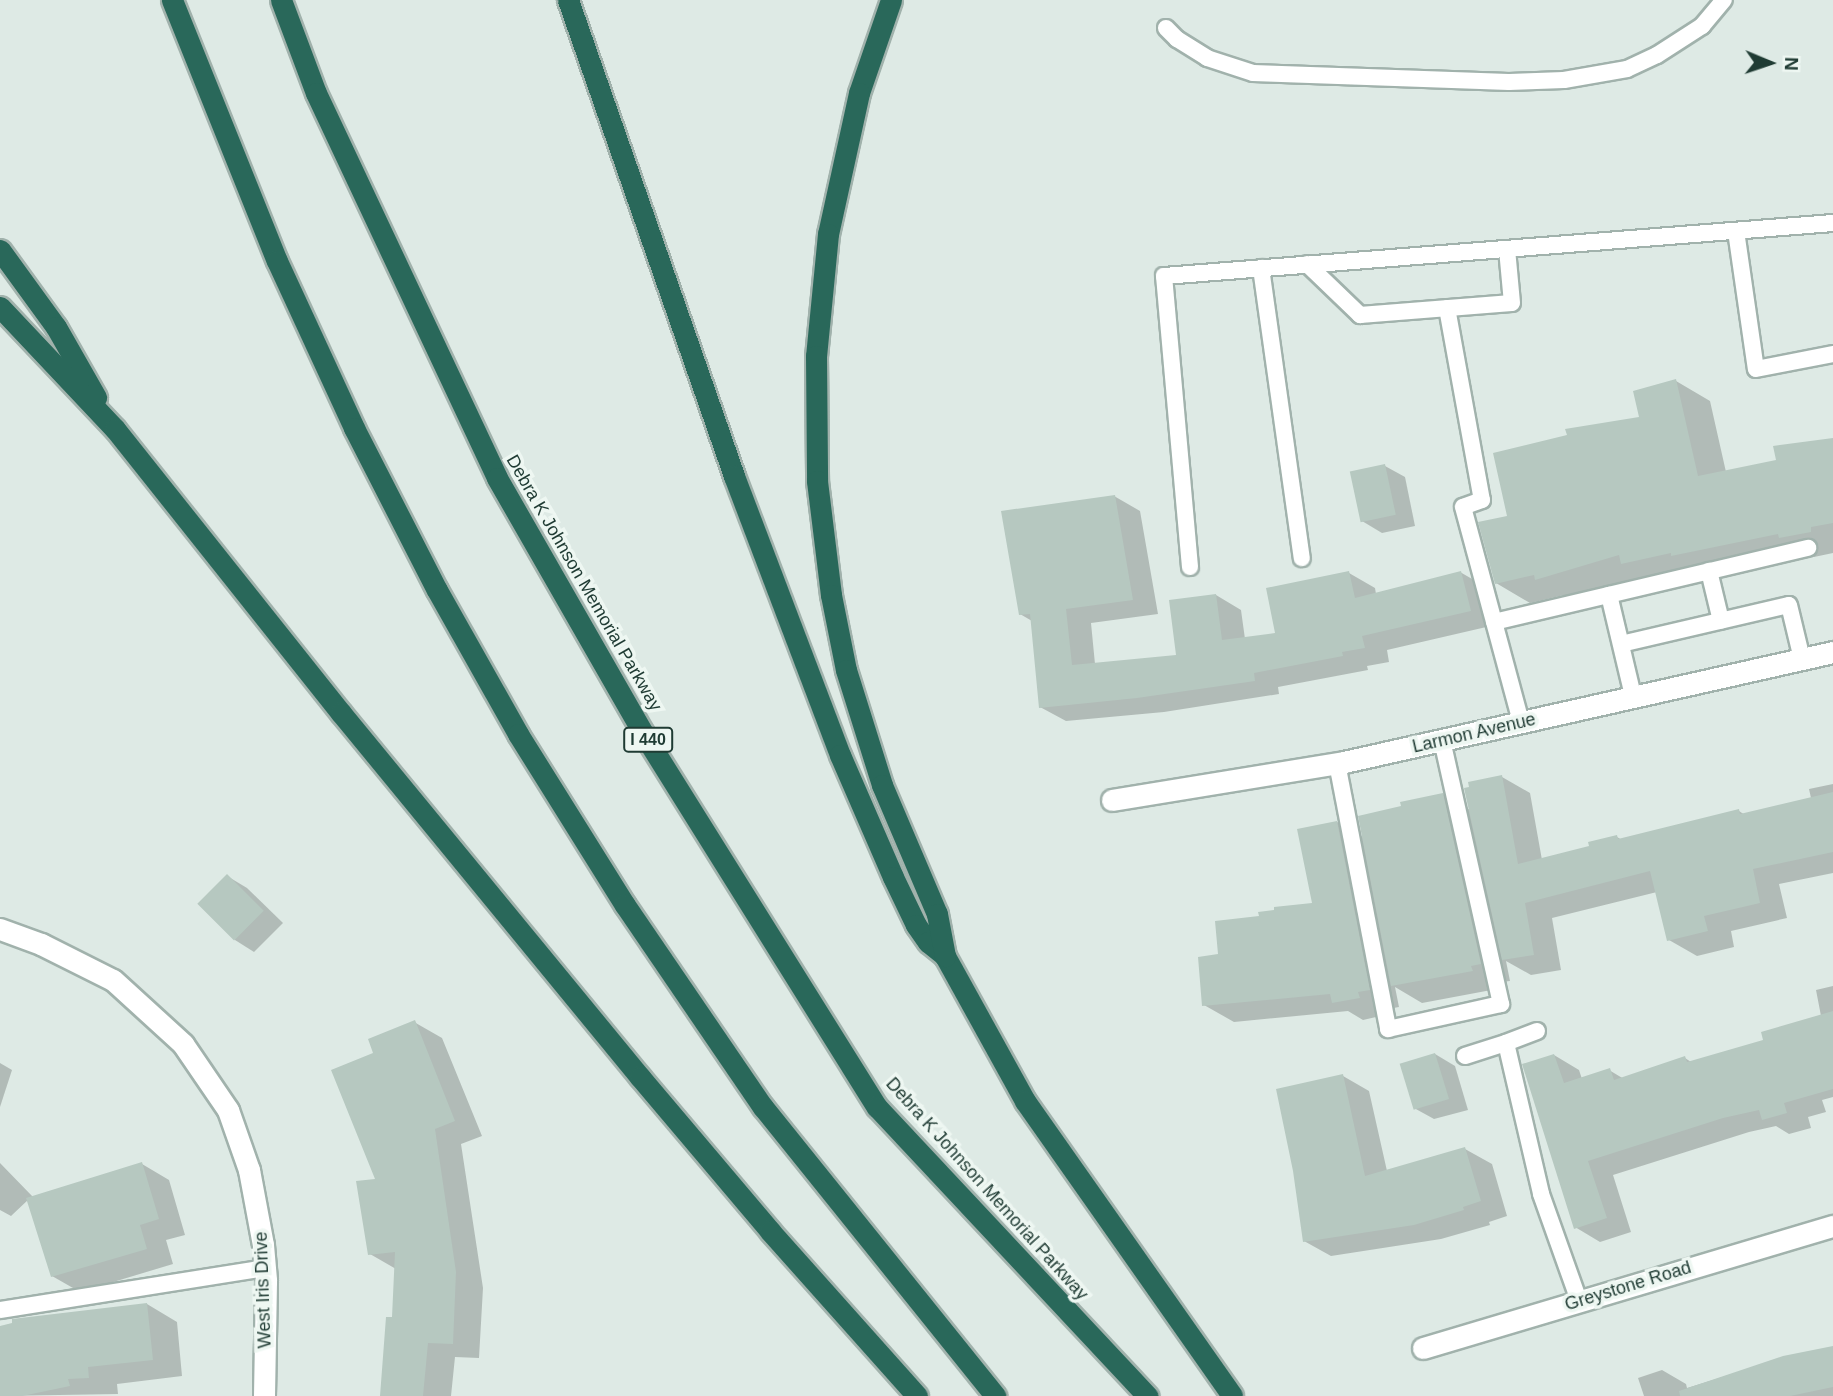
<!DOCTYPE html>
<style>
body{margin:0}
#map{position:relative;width:1833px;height:1396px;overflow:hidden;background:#deeae5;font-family:Arial,sans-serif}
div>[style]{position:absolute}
.shadow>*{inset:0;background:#0003}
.building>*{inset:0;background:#b6c8c0;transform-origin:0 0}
.roads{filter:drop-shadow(2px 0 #a1b2ac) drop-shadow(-2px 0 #a1b2ac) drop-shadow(0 2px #a1b2ac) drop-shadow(0 -2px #a1b2ac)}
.lane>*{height:16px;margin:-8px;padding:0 8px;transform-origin:8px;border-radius:8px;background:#fff}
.street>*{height:21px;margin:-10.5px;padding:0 10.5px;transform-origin:10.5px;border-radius:10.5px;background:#fff}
.highway>*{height:21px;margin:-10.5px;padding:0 10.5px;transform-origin:10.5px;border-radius:10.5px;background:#29685a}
span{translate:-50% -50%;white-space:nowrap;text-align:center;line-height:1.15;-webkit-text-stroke:7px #eef7f2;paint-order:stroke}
.shield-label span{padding:2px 5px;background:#eef7f2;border:2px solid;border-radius:5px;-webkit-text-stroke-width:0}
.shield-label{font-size:16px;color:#1f3b33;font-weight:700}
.street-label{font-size:18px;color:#1f3b33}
.north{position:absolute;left:1735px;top:28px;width:70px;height:70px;-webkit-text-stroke:5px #eef7f2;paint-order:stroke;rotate:92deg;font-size:19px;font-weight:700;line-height:28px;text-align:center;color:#1f3b33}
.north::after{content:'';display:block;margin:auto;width:24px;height:32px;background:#1f3b33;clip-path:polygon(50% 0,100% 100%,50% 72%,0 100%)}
</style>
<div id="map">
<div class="shadow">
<i style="clip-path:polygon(1676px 381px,1710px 401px,1726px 472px,1778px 462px,1833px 439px,1833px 553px,1814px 557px,1808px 553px,1656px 582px,1646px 576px,1571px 598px,1564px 595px,1530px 603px,1496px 583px,1509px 517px,1641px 419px)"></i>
<i style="clip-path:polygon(1385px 466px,1405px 477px,1415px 526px,1382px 533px,1362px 521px)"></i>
<i style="clip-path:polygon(1114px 496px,1140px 511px,1158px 614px,1091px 623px,1095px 664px,1178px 656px,1216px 595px,1241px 610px,1245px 639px,1277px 635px,1349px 573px,1375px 588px,1376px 594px,1460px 572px,1486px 587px,1495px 625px,1387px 650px,1389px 662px,1367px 666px,1368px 670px,1278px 687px,1279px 694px,1164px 712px,1066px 721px,1040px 707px,1032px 621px,1020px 614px)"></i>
<i style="clip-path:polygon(1502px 777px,1530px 793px,1542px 860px,1591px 847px,1617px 837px,1622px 840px,1739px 811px,1745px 815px,1811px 798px,1809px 789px,1833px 784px,1833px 873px,1779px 884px,1787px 918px,1731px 931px,1734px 947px,1697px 956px,1669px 940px,1657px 892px,1552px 918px,1561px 970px,1531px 975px,1506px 961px,1510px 981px,1501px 982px,1502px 988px,1422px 1003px,1395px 987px,1399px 1007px,1388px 1009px,1389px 1014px,1363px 1020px,1348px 1011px,1234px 1022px,1204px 1005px,1220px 956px,1260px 918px,1314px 904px,1337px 822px,1364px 838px,1443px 794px,1470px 810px)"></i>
<i style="clip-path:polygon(227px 876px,247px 888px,283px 923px,254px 952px,235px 940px)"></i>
<i style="clip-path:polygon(1833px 986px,1833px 1097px,1822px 1100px,1826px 1112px,1808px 1117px,1811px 1128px,1789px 1134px,1776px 1126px,1749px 1132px,1613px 1175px,1631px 1232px,1600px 1242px,1575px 1227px,1554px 1055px,1579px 1070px,1582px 1079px,1609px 1070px,1624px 1079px,1685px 1058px,1691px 1062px,1765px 1041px,1821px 1016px,1816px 990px)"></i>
<i style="clip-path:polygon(414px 1022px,442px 1038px,482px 1136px,461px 1144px,483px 1288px,479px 1358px,455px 1357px,451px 1396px,382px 1396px,394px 1319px,396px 1269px,370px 1254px,378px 1180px,376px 1054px)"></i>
<i style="clip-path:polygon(1435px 1054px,1455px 1066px,1468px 1110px,1434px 1119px,1414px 1108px)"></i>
<i style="clip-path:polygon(0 1063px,12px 1070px,0 1107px)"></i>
<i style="clip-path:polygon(1343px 1076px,1369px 1091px,1387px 1171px,1465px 1149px,1492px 1164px,1507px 1216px,1489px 1222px,1490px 1225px,1441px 1239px,1331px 1256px,1304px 1241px,1295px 1171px)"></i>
<i style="clip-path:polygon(0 1163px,33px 1197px,142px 1164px,169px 1180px,185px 1235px,166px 1240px,173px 1264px,80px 1292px,52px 1276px,29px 1199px,11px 1216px,0 1210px)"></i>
<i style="clip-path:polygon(147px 1304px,177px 1322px,182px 1376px,117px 1384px,118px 1394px,0 1396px,0 1328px)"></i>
<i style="clip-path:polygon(1833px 1348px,1833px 1396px,1644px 1396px,1638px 1378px,1662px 1370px,1686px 1384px,1687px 1388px,1784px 1358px)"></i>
</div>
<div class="building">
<i style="clip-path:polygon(1676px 379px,1698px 476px,1776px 460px,1773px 446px,1833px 438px,1833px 523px,1811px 527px,1811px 532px,1779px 538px,1778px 534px,1671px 556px,1671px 553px,1621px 564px,1619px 555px,1535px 580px,1534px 575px,1495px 584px,1478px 522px,1507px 516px,1493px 453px,1567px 435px,1565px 429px,1639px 417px,1633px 391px)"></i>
<i style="left:1385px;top:464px;width:52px;height:36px;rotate:78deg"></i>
<i style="clip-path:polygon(1115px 495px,1133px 600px,1066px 609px,1072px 665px,1176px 655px,1169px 600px,1216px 594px,1222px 640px,1275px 633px,1266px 588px,1349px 571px,1355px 598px,1461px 571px,1471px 611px,1362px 636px,1365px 648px,1342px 652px,1343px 656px,1254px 673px,1255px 681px,1137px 698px,1039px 708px,1030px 614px,1019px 615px,1001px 511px)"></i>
<i style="clip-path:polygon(1502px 775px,1518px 864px,1589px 846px,1588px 842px,1617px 835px,1618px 839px,1739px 809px,1740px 814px,1833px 792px,1833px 852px,1753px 869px,1760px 903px,1704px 916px,1708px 931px,1667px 941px,1650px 871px,1525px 903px,1534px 955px,1502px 960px,1464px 788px,1469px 787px,1468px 782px)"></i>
<i style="clip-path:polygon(1443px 793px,1481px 964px,1471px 966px,1473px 971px,1391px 986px,1358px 816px,1401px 806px,1400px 802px)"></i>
<i style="clip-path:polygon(1337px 821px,1370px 990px,1358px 992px,1360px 998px,1332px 1003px,1330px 994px,1202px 1006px,1198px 957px,1218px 954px,1215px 921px,1259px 916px,1258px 912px,1274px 910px,1274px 907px,1312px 903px,1297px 829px)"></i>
<i style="left:227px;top:874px;width:52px;height:42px;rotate:45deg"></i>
<i style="clip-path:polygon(1833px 1011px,1833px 1089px,1784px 1103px,1787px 1113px,1762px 1120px,1759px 1110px,1723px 1118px,1588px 1161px,1607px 1218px,1574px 1229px,1522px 1064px,1554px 1054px,1564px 1083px,1610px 1068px,1614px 1080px,1685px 1056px,1687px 1062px,1763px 1040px,1761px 1032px)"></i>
<i style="clip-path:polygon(415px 1020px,455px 1121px,435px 1129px,456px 1272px,453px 1344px,428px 1343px,423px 1396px,380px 1396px,386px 1317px,392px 1317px,395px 1252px,368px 1255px,356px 1181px,375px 1179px,331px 1070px,373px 1053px,368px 1039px)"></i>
<i style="left:1435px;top:1053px;width:48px;height:37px;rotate:73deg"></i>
<i style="clip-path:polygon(1343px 1074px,1365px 1176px,1465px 1147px,1481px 1201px,1463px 1207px,1464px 1210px,1414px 1225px,1303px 1242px,1293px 1171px,1276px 1089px)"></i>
<i style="clip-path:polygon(142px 1162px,159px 1219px,140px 1225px,147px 1249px,51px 1277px,26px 1198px)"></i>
<i style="clip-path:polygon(147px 1303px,153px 1360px,88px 1367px,89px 1378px,68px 1379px,70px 1386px,22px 1396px,0 1396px,0 1326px,12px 1323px,12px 1319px)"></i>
<i style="clip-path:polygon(1833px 1346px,1833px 1387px,1790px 1396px,1680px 1396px,1679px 1391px,1783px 1356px)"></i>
</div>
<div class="roads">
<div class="lane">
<i style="left:1166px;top:28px;width:16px;rotate:45deg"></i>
<i style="left:1177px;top:39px;width:36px;rotate:32deg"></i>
<i style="left:1207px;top:58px;width:48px;rotate:18.1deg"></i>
<i style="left:1253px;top:73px;width:256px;rotate:2deg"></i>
<i style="left:1509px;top:82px;width:55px;rotate:-2.1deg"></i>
<i style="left:1564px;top:80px;width:64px;rotate:-9.9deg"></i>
<i style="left:1627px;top:69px;width:33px;rotate:-25deg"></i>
<i style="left:1657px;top:55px;width:54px;rotate:-32.8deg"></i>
<i style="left:1702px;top:26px;width:34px;rotate:-50deg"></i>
<i style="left:1736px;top:231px;width:139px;rotate:81.8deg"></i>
<i style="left:1756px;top:369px;width:78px;rotate:-11deg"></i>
<i style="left:1307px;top:264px;width:74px;rotate:43.9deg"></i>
<i style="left:1360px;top:315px;width:152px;rotate:-4.5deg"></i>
<i style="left:1512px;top:303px;width:54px;rotate:-95.3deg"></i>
<i style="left:1261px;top:268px;width:293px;rotate:82deg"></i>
<i style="left:1447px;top:308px;width:195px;rotate:79.7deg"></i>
<i style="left:1482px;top:500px;width:20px;rotate:160deg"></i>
<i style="left:1463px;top:507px;width:223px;rotate:74.9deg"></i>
<i style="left:1190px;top:567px;width:292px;rotate:-95.1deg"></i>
<i style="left:1164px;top:276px;width:671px;rotate:-4.53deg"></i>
<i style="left:1709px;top:571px;width:51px;rotate:76.5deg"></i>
<i style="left:1609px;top:595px;width:104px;rotate:76.6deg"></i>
<i style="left:1494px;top:622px;width:323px;rotate:-13.3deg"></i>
<i style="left:1621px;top:644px;width:172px;rotate:-13.1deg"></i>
<i style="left:1789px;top:605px;width:56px;rotate:76.5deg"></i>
<i style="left:1337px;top:763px;width:271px;rotate:79.1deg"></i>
<i style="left:1388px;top:1029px;width:116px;rotate:-12.5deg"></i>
<i style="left:1501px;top:1004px;width:271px;rotate:-102.6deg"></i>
<i style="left:1537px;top:1031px;width:33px;rotate:159deg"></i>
<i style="left:1506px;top:1043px;width:155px;rotate:76.9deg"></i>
<i style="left:1541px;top:1194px;width:114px;rotate:70.4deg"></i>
<i style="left:1465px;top:1056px;width:43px;rotate:-17.6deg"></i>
<i style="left:0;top:1310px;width:268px;rotate:-9deg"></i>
</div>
<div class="street">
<i style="left:1112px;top:800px;width:235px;rotate:-9.3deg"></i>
<i style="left:1344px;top:762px;width:501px;rotate:-12.68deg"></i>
<i style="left:0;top:929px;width:44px;rotate:20.1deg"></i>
<i style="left:41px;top:944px;width:80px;rotate:26.6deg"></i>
<i style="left:113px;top:980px;width:95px;rotate:42.4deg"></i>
<i style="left:183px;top:1044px;width:80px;rotate:55.7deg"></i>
<i style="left:228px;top:1110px;width:64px;rotate:70.7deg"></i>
<i style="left:249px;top:1170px;width:76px;rotate:79.4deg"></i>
<i style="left:263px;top:1245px;width:36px;rotate:85deg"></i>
<i style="left:266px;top:1281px;width:115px;rotate:91deg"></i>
<i style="left:1423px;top:1348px;width:428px;rotate:-16.6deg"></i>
</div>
<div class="highway">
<i style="left:172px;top:0;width:281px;rotate:68.1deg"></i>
<i style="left:277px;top:261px;width:184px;rotate:65.2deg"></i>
<i style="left:354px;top:428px;width:182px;rotate:62.9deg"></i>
<i style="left:437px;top:590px;width:165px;rotate:60.6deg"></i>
<i style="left:518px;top:734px;width:202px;rotate:58deg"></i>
<i style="left:625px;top:905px;width:245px;rotate:55.7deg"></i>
<i style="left:763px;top:1107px;width:371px;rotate:51.2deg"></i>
<i style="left:281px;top:0;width:99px;rotate:69.4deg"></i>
<i style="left:316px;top:93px;width:425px;rotate:64.8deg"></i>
<i style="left:497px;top:478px;width:294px;rotate:60.2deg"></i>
<i style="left:643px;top:733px;width:441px;rotate:58deg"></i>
<i style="left:877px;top:1107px;width:396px;rotate:46.9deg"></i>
<i style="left:568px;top:0;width:504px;rotate:70.77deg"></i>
<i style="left:734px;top:476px;width:298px;rotate:69.2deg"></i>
<i style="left:840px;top:755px;width:133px;rotate:66.5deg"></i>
<i style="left:893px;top:877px;width:53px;rotate:64.4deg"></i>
<i style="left:916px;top:925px;width:21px;rotate:55deg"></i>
<i style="left:928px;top:942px;width:22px;rotate:39deg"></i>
<i style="left:945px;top:956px;width:166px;rotate:61.1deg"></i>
<i style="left:1025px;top:1101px;width:360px;rotate:54.9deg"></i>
<i style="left:891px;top:0;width:98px;rotate:109deg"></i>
<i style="left:859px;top:93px;width:144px;rotate:102.4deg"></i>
<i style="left:828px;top:234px;width:123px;rotate:95.6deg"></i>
<i style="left:816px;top:356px;width:125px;rotate:89.5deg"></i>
<i style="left:817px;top:481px;width:115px;rotate:83deg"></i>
<i style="left:831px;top:595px;width:76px;rotate:78.7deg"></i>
<i style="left:846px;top:670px;width:121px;rotate:72.6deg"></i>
<i style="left:882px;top:785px;width:140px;rotate:66.9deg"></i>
<i style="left:937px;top:914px;width:43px;rotate:79.2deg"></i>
<i style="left:0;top:250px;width:95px;rotate:54deg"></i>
<i style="left:56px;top:327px;width:81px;rotate:60.3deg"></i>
<i style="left:0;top:307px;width:168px;rotate:46.7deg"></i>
<i style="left:115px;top:429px;width:363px;rotate:51.5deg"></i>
<i style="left:341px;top:713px;width:471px;rotate:50.6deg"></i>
<i style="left:640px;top:1077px;width:202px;rotate:49.8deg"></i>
<i style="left:770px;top:1231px;width:221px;rotate:48.3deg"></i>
</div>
</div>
<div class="shield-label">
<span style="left:648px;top:740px">I 440</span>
</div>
<div class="street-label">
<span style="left:584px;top:583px;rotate:60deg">Debra K Johnson Memorial Parkway</span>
<span style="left:1474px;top:733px;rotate:-13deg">Larmon Avenue</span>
<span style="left:987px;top:1189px;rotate:48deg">Debra K Johnson Memorial Parkway</span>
<span style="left:1628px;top:1286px;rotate:-17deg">Greystone Road</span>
<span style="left:263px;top:1290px;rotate:-92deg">West Iris Drive</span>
</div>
<div class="north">N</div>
</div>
